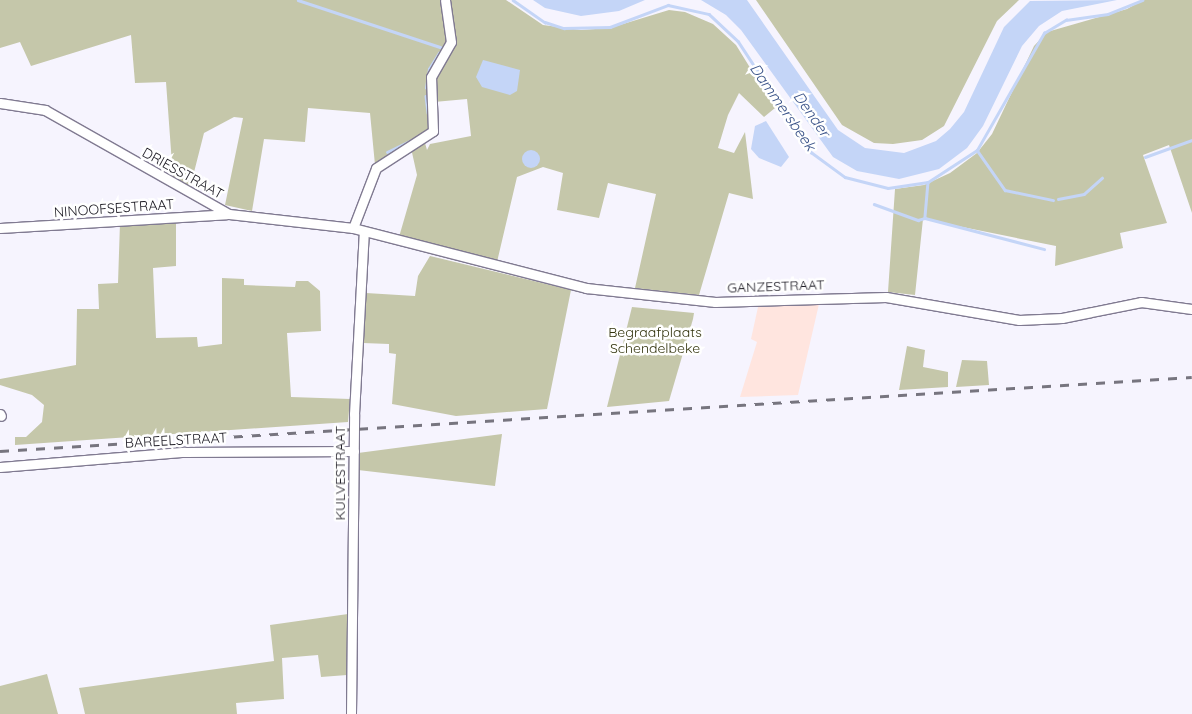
<!DOCTYPE html>
<style>
body{margin:0}
#map{position:relative;width:1192px;height:714px;overflow:hidden;background:#f6f4fe;font-family:Quicksand,sans-serif}
div>[style]{position:absolute}
.industrial>*{inset:0;background:#ffe5df}
.green>*{inset:0;background:#c5c7aa}
.water>*{inset:0;background:#c4d5f7}
.round{border-radius:50%}
.stream>*{height:2.5px;margin:-1.25px;padding:0 1.25px;transform-origin:1.25px;border-radius:1.25px;background:#c4d5f7}
.roads{filter:drop-shadow(1px 0 #807a91) drop-shadow(-1px 0 #807a91) drop-shadow(0 1px #807a91) drop-shadow(0 -1px #807a91)}
.minor>*{height:9px;margin:-4.5px;padding:0 4.5px;transform-origin:4.5px;border-radius:4.5px;background:#fff}
.rail>*{height:2.5px;margin-top:-1.25px;transform-origin:0;background:repeating-linear-gradient(90deg,#77757f 0 9px,transparent 0 18px)}
span{translate:-50% -50%;white-space:nowrap;text-align:center;line-height:1.15;-webkit-text-stroke:5px #fff;paint-order:stroke}
.street-label{font-size:14px;color:#1a1821}
.park-label{font-size:14px;color:#32330d}
.water-label{font-size:15px;color:#395288;font-style:italic}
</style>
<div id="map">
<div class="industrial">
<i style="clip-path:polygon(819px 304px,798px 395px,740px 397px,757px 342px,751px 339px,758px 307px)"></i>
</div>
<div class="green">
<i style="clip-path:polygon(0 0,506px 0,543px 25px,581px 30px,610px 28px,669px 10px,685px 12px,713px 24px,736px 45px,775px 108px,764px 117px,739px 93px,728px 115px,718px 148px,734px 153px,745px 132px,753px 199px,729px 193px,699px 295px,635px 288px,656px 194px,608px 183px,599px 218px,557px 210px,563px 173px,543px 167px,517px 177px,497px 262px,399px 237px,417px 175px,411px 148px,425px 143px,427px 150px,430px 144px,471px 136px,467px 99px,434px 102px,428px 74px,430px 129px,375px 165px,370px 113px,308px 108px,305px 142px,264px 139px,252px 211px,225px 205px,243px 118px,234px 117px,204px 133px,190px 188px,173px 178px,166px 82px,135px 83px,131px 35px,31px 66px,20px 42px,0 48px)"></i>
<i style="clip-path:polygon(756px 0,1019px 0,997px 21px,944px 126px,922px 140px,893px 144px,874px 143px,842px 125px)"></i>
<i style="clip-path:polygon(1143px 0,1192px 0,1192px 213px,1169px 145px,1143px 155px,1167px 223px,1120px 233px,1123px 248px,1055px 266px,1056px 246px,923px 219px,915px 295px,888px 292px,895px 189px,924px 185px,950px 173px,977px 153px,992px 134px,1034px 46px,1047px 32px,1127px 9px)"></i>
<i style="clip-path:polygon(176px 219px,176px 266px,153px 268px,156px 338px,197px 337px,198px 347px,222px 344px,222px 278px,244px 279px,244px 285px,295px 287px,296px 281px,308px 281px,320px 291px,321px 331px,287px 333px,291px 397px,350px 399px,348px 422px,15px 445px,15px 437px,26px 437px,42px 422px,44px 405px,32px 395px,0 385px,0 379px,76px 365px,77px 309px,99px 309px,98px 284px,118px 283px,120px 223px)"></i>
<i style="clip-path:polygon(430px 256px,571px 290px,547px 409px,456px 416px,392px 404px,396px 354px,389px 353px,389px 344px,363px 343px,366px 293px,415px 296px,418px 276px)"></i>
<i style="clip-path:polygon(632px 307px,694px 313px,693px 319px,669px 401px,607px 407px)"></i>
<i style="clip-path:polygon(907px 346px,925px 350px,923px 367px,948px 372px,948px 387px,899px 390px)"></i>
<i style="clip-path:polygon(962px 360px,987px 361px,989px 385px,956px 387px)"></i>
<i style="clip-path:polygon(502px 434px,495px 486px,358px 470px,358px 453px)"></i>
<i style="clip-path:polygon(348px 614px,347px 675px,321px 677px,318px 655px,282px 658px,284px 699px,236px 703px,237px 714px,85px 714px,79px 688px,274px 661px,270px 625px)"></i>
<i style="clip-path:polygon(47px 674px,58px 714px,0 714px,0 686px)"></i>
</div>
<div class="water">
<i style="clip-path:polygon(533px 0,645px 0,619px 11px,581px 16px,545px 8px)"></i>
<i style="clip-path:polygon(701px 0,747px 0,838px 130px,865px 148px,904px 153px,936px 141px,950px 129px,964px 112px,1004px 27px,1030px 1px,1117px 0,1062px 11px,1039px 26px,1022px 46px,983px 126px,967px 148px,939px 169px,899px 179px,857px 171px,833px 157px,741px 30px,726px 15px)"></i>
<i style="clip-path:polygon(483px 60px,520px 70px,517px 91px,510px 95px,482px 87px,476px 77px)"></i>
<i style="clip-path:polygon(766px 121px,789px 157px,781px 167px,759px 158px,751px 149px,755px 126px)"></i>
<i class="round" style="left:522px;top:150px;width:18px;height:18px"></i>
</div>
<div class="stream">
<i style="left:298px;top:0;width:150px;rotate:18.3deg"></i>
<i style="left:513px;top:0;width:39px;rotate:35deg"></i>
<i style="left:545px;top:22px;width:20px;rotate:18deg"></i>
<i style="left:564px;top:28px;width:46px;rotate:-1.2deg"></i>
<i style="left:610px;top:27px;width:62px;rotate:-20.8deg"></i>
<i style="left:668px;top:5px;width:42px;rotate:12.4deg"></i>
<i style="left:709px;top:14px;width:40px;rotate:43deg"></i>
<i style="left:738px;top:41px;width:133px;rotate:56.7deg"></i>
<i style="left:811px;top:152px;width:42px;rotate:36.3deg"></i>
<i style="left:845px;top:177px;width:44px;rotate:14.3deg"></i>
<i style="left:888px;top:188px;width:40px;rotate:-8.5deg"></i>
<i style="left:928px;top:182px;width:59px;rotate:-33.1deg"></i>
<i style="left:977px;top:150px;width:135px;rotate:-60.2deg"></i>
<i style="left:1044px;top:33px;width:26px;rotate:-31deg"></i>
<i style="left:1066px;top:20px;width:42px;rotate:-8.1deg"></i>
<i style="left:1108px;top:14px;width:37px;rotate:-22deg"></i>
<i style="left:426px;top:88px;width:19px;rotate:-81deg"></i>
<i style="left:429px;top:69px;width:19px;rotate:-58deg"></i>
<i style="left:426px;top:96px;width:17px;rotate:83deg"></i>
<i style="left:977px;top:150px;width:49px;rotate:55deg"></i>
<i style="left:1005px;top:190px;width:49px;rotate:11.8deg"></i>
<i style="left:387px;top:152px;width:28px;rotate:-26deg"></i>
<i style="left:1145px;top:157px;width:50px;rotate:-19.9deg"></i>
<i style="left:928px;top:182px;width:36px;rotate:95deg"></i>
<i style="left:925px;top:218px;width:123px;rotate:14.6deg"></i>
<i style="left:1058px;top:199px;width:26px;rotate:-11deg"></i>
<i style="left:1084px;top:194px;width:24px;rotate:-42deg"></i>
<i style="left:874px;top:204px;width:47px;rotate:20deg"></i>
<i style="left:918px;top:220px;width:7px;rotate:-16deg"></i>
</div>
<div class="roads">
<div class="minor">
<i style="left:0;top:103px;width:46px;rotate:8.8deg"></i>
<i style="left:45px;top:110px;width:211px;rotate:29.5deg"></i>
<i style="left:229px;top:214px;width:125px;rotate:6.4deg"></i>
<i style="left:353px;top:228px;width:241px;rotate:14.4deg"></i>
<i style="left:586px;top:288px;width:130px;rotate:6.2deg"></i>
<i style="left:715px;top:302px;width:171px;rotate:-1.7deg"></i>
<i style="left:886px;top:297px;width:135px;rotate:9.8deg"></i>
<i style="left:1019px;top:320px;width:43px;rotate:-2.7deg"></i>
<i style="left:1062px;top:318px;width:81px;rotate:-11.4deg"></i>
<i style="left:1141px;top:302px;width:51px;rotate:7.8deg"></i>
<i style="left:0;top:228px;width:227px;rotate:-3.5deg"></i>
<i style="left:353px;top:228px;width:64px;rotate:-69deg"></i>
<i style="left:376px;top:168px;width:68px;rotate:-33deg"></i>
<i style="left:433px;top:131px;width:54px;rotate:-92.1deg"></i>
<i style="left:431px;top:77px;width:40px;rotate:-60.3deg"></i>
<i style="left:451px;top:42px;width:42px;rotate:-98.1deg"></i>
<i style="left:0;top:414px;width:2px;rotate:63deg"></i>
<i style="left:0;top:467px;width:185px;rotate:-4.7deg"></i>
<i style="left:184px;top:452px;width:170px;rotate:-0.3deg"></i>
<i style="left:351px;top:714px;width:300px;rotate:-89.4deg"></i>
<i style="left:354px;top:414px;width:182px;rotate:-86.9deg"></i>
</div>
</div>
<div class="rail">
<i style="left:0;top:451px;width:1194px;rotate:-3.55deg"></i>
</div>
<div class="street-label">
<span style="left:183px;top:173px;rotate:29deg">DRIESSTRAAT</span>
<span style="left:114px;top:208px;rotate:-4deg">NINOOFSESTRAAT</span>
<span style="left:776px;top:286px;rotate:-2deg">GANZESTRAAT</span>
<span style="left:176px;top:440px;rotate:-3deg">BAREELSTRAAT</span>
<span style="left:340px;top:473px;rotate:-90deg">KULVESTRAAT</span>
</div>
<div class="park-label">
<span style="left:655px;top:340px">Begraafplaats<br>Schendelbeke</span>
</div>
<div class="water-label">
<span style="left:783px;top:107px;rotate:55deg">Dammersbeek</span>
<span style="left:812px;top:114px;rotate:55deg">Dender</span>
</div>
</div>
